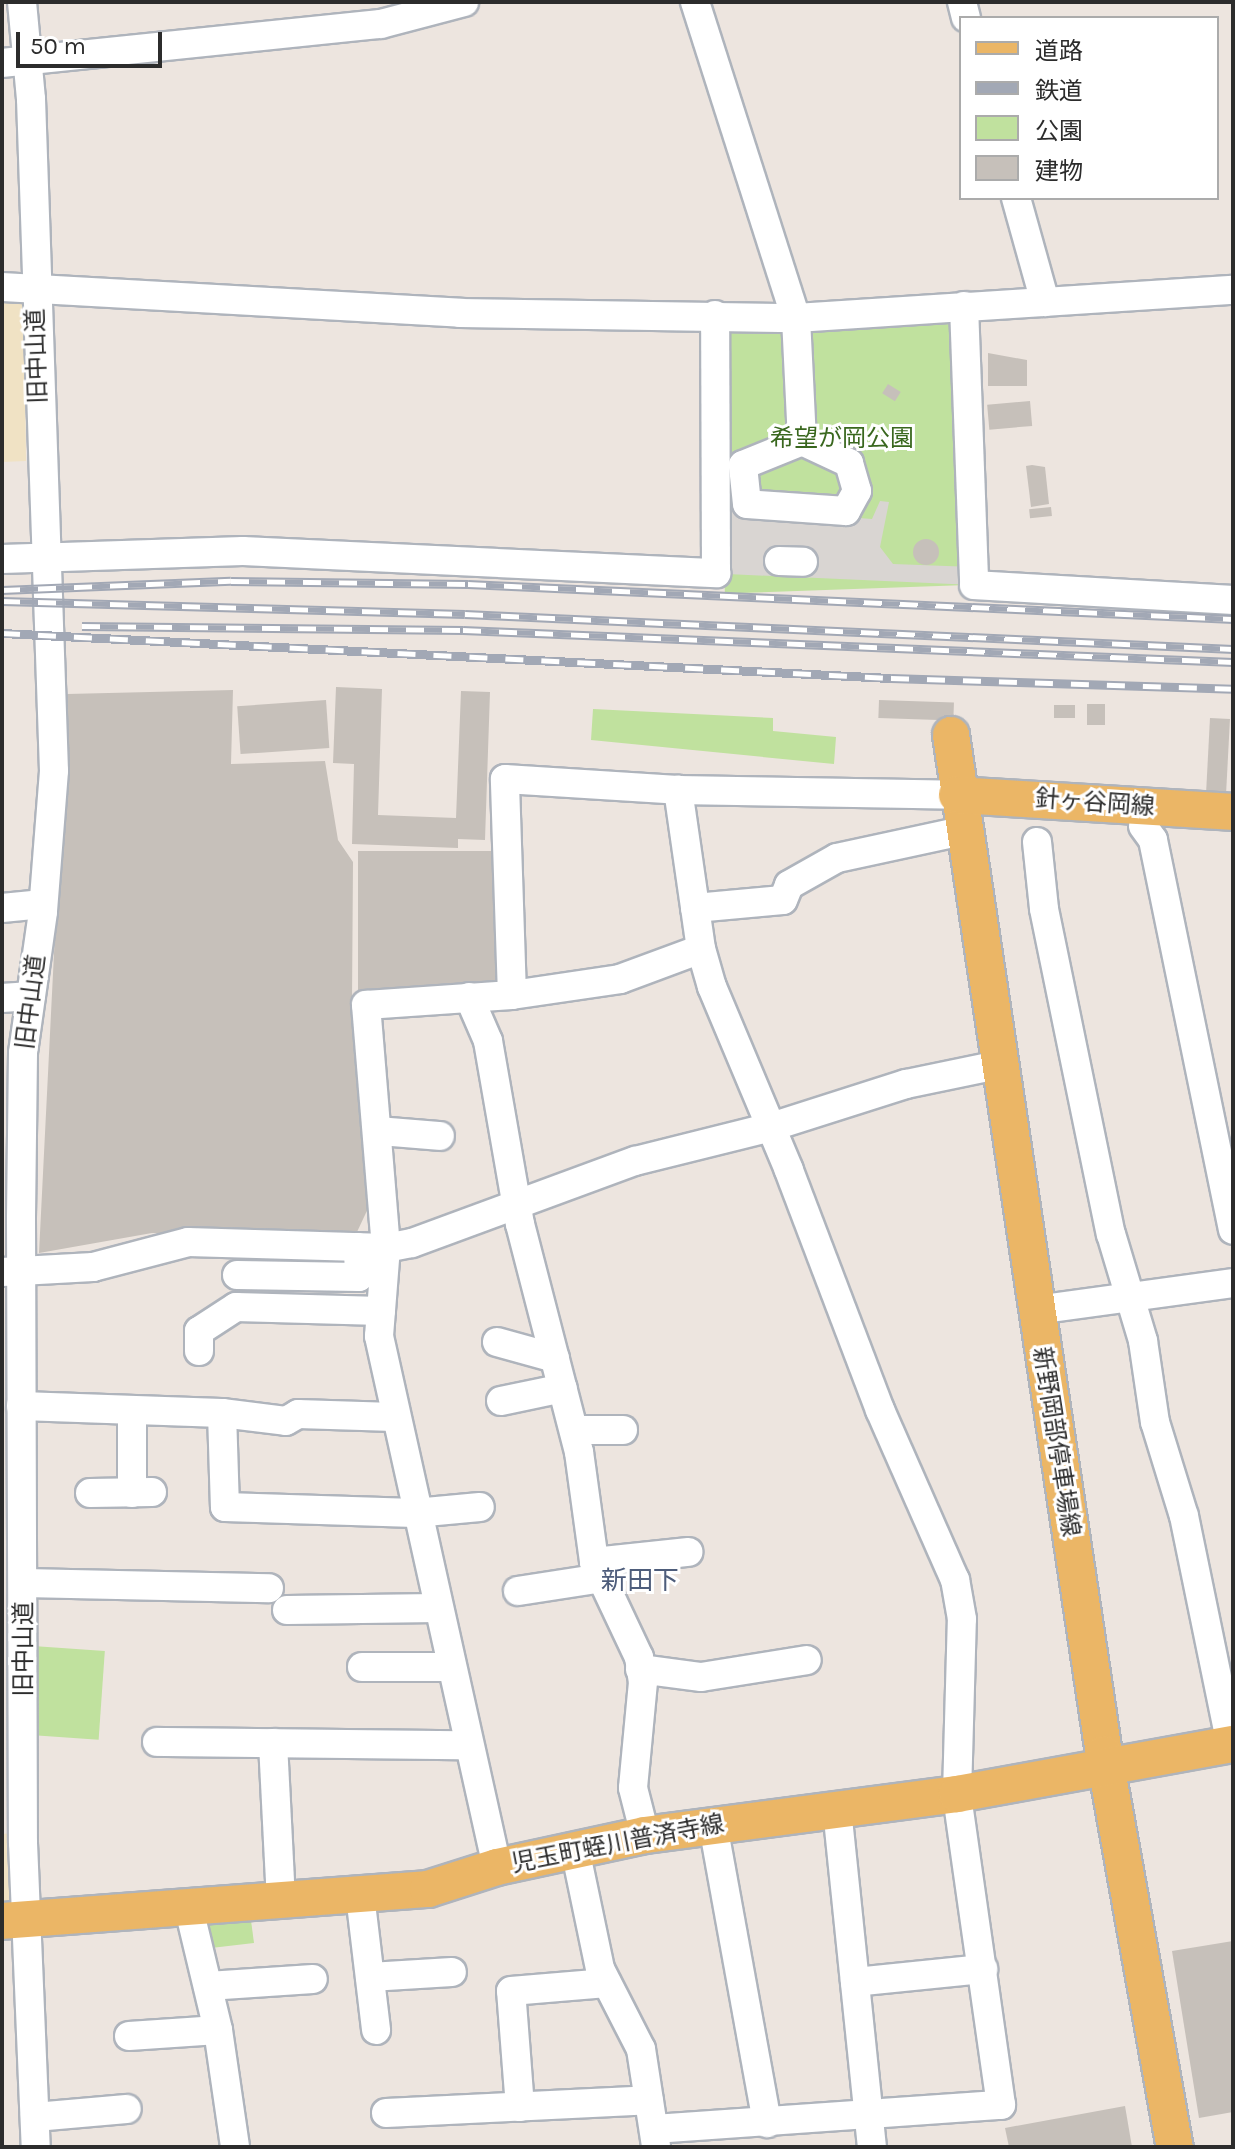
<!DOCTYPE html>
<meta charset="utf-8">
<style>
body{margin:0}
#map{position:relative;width:1235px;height:2149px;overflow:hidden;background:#ede5df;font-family:Karla,"Noto Sans JP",sans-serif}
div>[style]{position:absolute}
.green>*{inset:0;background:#c0e19e;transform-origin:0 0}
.sand>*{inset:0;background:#f0e2c4}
.plaza>*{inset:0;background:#d9d5d2}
.building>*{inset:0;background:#c6c0ba;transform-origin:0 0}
.round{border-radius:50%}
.roads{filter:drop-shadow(2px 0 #afb4bc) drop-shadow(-2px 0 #afb4bc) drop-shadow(0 2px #afb4bc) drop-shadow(0 -2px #afb4bc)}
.minor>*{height:28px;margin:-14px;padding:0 14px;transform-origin:14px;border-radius:14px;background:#fff}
.major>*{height:36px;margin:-18px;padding:0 18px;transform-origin:18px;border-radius:18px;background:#ebb666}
.rail>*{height:9px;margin-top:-4.5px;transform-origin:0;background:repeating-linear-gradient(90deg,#fff 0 18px,#a2a8b5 0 36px);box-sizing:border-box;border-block:2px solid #a2a8b5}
span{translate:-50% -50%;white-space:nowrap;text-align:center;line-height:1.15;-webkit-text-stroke:6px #fff;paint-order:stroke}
.street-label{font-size:24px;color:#2c2c2c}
.park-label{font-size:24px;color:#39671e}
.neighbourhood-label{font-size:26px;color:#4e5d7b}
.frame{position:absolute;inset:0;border:4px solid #2c2c2c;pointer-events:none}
.legend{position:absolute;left:959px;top:16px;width:260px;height:184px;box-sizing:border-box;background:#fff;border:2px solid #ababab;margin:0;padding:10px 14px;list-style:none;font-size:24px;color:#2c2c2c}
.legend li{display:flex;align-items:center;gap:16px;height:40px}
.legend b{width:40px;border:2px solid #ababab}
.scale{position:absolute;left:16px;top:32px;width:146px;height:36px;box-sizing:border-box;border:4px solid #2c2c2c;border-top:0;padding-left:10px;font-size:24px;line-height:28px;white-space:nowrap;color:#2c2c2c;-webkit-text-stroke:6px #fff;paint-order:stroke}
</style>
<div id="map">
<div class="green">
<i style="left:964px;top:306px;width:279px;height:249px;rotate:88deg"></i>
<i style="clip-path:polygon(593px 709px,773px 718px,773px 731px,836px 737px,834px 764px,591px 740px)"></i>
<i style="left:33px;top:1646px;width:72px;height:89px;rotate:4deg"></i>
<i style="clip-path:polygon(250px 1913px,254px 1943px,211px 1948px,202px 1915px)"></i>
</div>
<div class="sand">
<i style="clip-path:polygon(2px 297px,15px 298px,24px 306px,26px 461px,2px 462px)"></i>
<i style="clip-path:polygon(13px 1833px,16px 1897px,9px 1910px,2px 1910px,2px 1834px)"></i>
</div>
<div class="plaza">
<i style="clip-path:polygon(880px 501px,889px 502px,880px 547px,893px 564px,973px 567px,974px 585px,727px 574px,727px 508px,872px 519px)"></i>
</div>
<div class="building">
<i style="clip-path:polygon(988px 353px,1027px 360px,1027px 386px,988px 386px)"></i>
<i style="left:888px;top:384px;width:15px;height:11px;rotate:32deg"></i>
<i style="left:1030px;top:401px;width:25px;height:43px;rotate:85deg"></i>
<i style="clip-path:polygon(1032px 465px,1045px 467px,1049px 504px,1031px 507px,1026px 466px)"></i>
<i style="left:1051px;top:507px;width:9px;height:22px;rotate:84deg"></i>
<i class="round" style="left:913px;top:539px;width:26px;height:26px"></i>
<i style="clip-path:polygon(336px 687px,382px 689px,378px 815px,456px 818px,461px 691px,490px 692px,485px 840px,458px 839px,458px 848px,352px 844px,354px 764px,333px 763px)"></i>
<i style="clip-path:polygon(233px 690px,231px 764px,325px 761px,338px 840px,353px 862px,352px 1001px,372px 1200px,357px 1232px,152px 1233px,39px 1253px,67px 694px)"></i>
<i style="left:326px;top:700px;width:48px;height:89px;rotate:86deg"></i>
<i style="left:879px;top:700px;width:75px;height:18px;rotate:2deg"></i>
<i style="left:1087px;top:704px;width:18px;height:21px"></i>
<i style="left:1054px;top:705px;width:21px;height:13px"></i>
<i style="left:1210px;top:718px;width:20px;height:78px;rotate:3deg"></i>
<i style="left:358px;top:851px;width:140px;height:145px"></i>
<i style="clip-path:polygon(1233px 1941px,1233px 2112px,1199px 2118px,1172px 1951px)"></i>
<i style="clip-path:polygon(1125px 2106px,1132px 2147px,1009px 2147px,1005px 2128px)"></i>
</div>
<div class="roads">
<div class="minor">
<i style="left:22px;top:2px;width:97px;rotate:84.7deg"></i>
<i style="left:31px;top:99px;width:672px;rotate:88.04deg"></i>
<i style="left:54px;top:771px;width:141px;rotate:94.5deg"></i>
<i style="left:43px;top:912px;width:142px;rotate:98.1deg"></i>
<i style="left:23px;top:1053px;width:166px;rotate:90.7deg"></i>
<i style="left:21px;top:1219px;width:624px;rotate:89.82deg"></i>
<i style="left:23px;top:1843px;width:304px;rotate:87.6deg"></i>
<i style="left:695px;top:2px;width:332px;rotate:72.3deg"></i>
<i style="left:796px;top:318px;width:123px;rotate:87.2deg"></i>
<i style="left:802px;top:441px;width:52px;rotate:25.1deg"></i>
<i style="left:849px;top:463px;width:29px;rotate:74deg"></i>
<i style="left:857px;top:491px;width:23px;rotate:119deg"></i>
<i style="left:846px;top:511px;width:99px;rotate:-176deg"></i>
<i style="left:747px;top:504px;width:39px;rotate:-96deg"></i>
<i style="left:743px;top:465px;width:64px;rotate:-22.1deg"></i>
<i style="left:962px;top:2px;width:16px;rotate:76deg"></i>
<i style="left:2px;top:63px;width:381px;rotate:-5.9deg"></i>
<i style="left:381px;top:24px;width:86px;rotate:-14.8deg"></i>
<i style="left:1016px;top:198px;width:108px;rotate:74.4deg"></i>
<i style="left:2px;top:287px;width:459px;rotate:3.2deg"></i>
<i style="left:460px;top:313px;width:336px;rotate:0.9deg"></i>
<i style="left:796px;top:318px;width:438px;rotate:-3.7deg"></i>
<i style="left:964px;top:306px;width:279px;rotate:87.9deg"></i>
<i style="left:974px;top:585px;width:259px;rotate:3.3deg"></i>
<i style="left:2px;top:559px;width:241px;rotate:-1.9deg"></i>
<i style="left:243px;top:551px;width:474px;rotate:2.7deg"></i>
<i style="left:716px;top:573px;width:258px;rotate:-90.2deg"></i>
<i style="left:779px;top:561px;width:24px;rotate:2deg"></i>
<i style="left:1143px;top:826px;width:17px;rotate:54deg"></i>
<i style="left:1153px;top:840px;width:398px;rotate:78.4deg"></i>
<i style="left:1037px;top:842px;width:67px;rotate:84deg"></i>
<i style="left:1044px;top:909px;width:332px;rotate:78.4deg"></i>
<i style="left:1111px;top:1234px;width:112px;rotate:73.3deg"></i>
<i style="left:1143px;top:1341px;width:82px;rotate:81.6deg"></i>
<i style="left:1155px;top:1422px;width:98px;rotate:72.9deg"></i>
<i style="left:1184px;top:1516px;width:233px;rotate:78.4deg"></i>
<i style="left:2px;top:908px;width:41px;rotate:-5.6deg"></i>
<i style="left:695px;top:908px;width:88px;rotate:-5.2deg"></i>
<i style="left:783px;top:900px;width:16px;rotate:-68deg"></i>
<i style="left:789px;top:885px;width:55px;rotate:-29.4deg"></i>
<i style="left:837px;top:858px;width:128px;rotate:-12.2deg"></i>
<i style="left:512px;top:995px;width:216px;rotate:-91.9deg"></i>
<i style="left:505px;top:779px;width:173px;rotate:3.6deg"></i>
<i style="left:678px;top:790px;width:279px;rotate:1deg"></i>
<i style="left:469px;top:997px;width:48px;rotate:66.6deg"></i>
<i style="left:488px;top:1041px;width:186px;rotate:80.1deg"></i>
<i style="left:520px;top:1224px;width:236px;rotate:75.5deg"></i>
<i style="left:579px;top:1452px;width:111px;rotate:82.2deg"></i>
<i style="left:594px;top:1562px;width:105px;rotate:64.7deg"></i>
<i style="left:639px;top:1657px;width:25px;rotate:81deg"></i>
<i style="left:643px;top:1682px;width:106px;rotate:95.4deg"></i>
<i style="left:633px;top:1788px;width:49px;rotate:75.7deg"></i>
<i style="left:2px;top:998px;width:29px;rotate:-4deg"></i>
<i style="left:379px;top:1131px;width:61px;rotate:4.7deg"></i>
<i style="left:2px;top:1272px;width:91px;rotate:-3.1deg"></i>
<i style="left:93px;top:1267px;width:98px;rotate:-14.7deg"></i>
<i style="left:188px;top:1242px;width:198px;rotate:1.7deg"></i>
<i style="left:386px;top:1248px;width:26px;rotate:-11deg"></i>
<i style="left:412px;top:1243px;width:238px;rotate:-20.2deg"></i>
<i style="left:635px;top:1161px;width:140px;rotate:-14deg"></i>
<i style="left:771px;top:1127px;width:142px;rotate:-17.7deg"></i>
<i style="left:906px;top:1084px;width:94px;rotate:-11.7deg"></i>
<i style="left:237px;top:1275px;width:122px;rotate:0.9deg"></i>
<i style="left:359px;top:1277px;width:30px;rotate:-92deg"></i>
<i style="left:1036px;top:1310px;width:199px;rotate:-7.8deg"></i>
<i style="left:497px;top:1342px;width:60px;rotate:15.4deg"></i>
<i style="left:199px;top:1351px;width:20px;rotate:-90deg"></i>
<i style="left:199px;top:1331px;width:44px;rotate:-33deg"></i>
<i style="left:236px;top:1307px;width:145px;rotate:1.6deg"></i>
<i style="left:501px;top:1401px;width:63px;rotate:-11.8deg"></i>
<i style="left:21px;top:1406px;width:201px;rotate:2deg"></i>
<i style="left:222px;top:1413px;width:94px;rotate:88.2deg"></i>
<i style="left:225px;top:1507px;width:190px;rotate:1.8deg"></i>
<i style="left:415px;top:1513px;width:65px;rotate:-5.3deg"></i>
<i style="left:222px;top:1413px;width:64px;rotate:7.1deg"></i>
<i style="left:286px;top:1421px;width:14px;rotate:-30deg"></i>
<i style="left:298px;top:1414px;width:96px;rotate:1.8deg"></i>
<i style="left:574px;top:1430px;width:49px"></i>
<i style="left:90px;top:1493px;width:62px;rotate:-0.9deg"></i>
<i style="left:132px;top:1493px;width:83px;rotate:-90deg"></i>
<i style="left:594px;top:1562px;width:95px;rotate:-6.1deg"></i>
<i style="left:24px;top:1583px;width:245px;rotate:1.2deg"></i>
<i style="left:518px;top:1591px;width:85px;rotate:-8.8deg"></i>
<i style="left:287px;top:1610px;width:150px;rotate:-0.8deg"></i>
<i style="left:362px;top:1667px;width:89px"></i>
<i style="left:640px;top:1669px;width:62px;rotate:7.5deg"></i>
<i style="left:701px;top:1677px;width:107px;rotate:-9.1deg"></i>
<i style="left:157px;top:1742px;width:312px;rotate:0.6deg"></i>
<i style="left:273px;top:1743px;width:158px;rotate:87.1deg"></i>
<i style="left:837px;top:1809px;width:340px;rotate:84.1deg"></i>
<i style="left:713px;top:1825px;width:303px;rotate:79.7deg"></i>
<i style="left:575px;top:1849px;width:123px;rotate:78.2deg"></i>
<i style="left:600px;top:1969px;width:90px;rotate:62.9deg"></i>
<i style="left:641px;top:2049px;width:98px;rotate:81.2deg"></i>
<i style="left:497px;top:1867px;width:544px;rotate:-102.53deg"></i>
<i style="left:379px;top:1336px;width:88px;rotate:-85.5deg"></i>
<i style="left:386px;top:1248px;width:244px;rotate:-94.7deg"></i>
<i style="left:366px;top:1005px;width:146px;rotate:-3.9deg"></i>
<i style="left:512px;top:995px;width:109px;rotate:-8.4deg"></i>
<i style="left:620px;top:979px;width:86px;rotate:-20.3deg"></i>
<i style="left:360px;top:1895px;width:136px;rotate:83.2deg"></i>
<i style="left:189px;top:1909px;width:124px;rotate:76.5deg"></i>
<i style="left:218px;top:2030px;width:118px;rotate:81.7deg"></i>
<i style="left:370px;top:1977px;width:82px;rotate:-3.5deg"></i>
<i style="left:855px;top:1982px;width:129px;rotate:-5.8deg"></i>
<i style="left:208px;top:1986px;width:105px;rotate:-3.8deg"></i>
<i style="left:129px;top:2036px;width:89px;rotate:-3.9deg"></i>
<i style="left:520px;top:2107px;width:116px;rotate:-94.4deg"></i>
<i style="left:511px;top:1991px;width:96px;rotate:-4.8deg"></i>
<i style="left:386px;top:2113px;width:263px;rotate:-2.8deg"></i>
<i style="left:35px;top:2117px;width:92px;rotate:-5deg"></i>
<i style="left:654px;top:2129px;width:348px;rotate:-4deg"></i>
<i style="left:1001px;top:2105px;width:314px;rotate:-98.1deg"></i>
<i style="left:957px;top:1794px;width:175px;rotate:-88.4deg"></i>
<i style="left:962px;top:1619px;width:40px;rotate:-100deg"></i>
<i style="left:955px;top:1580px;width:186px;rotate:-113.8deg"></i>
<i style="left:880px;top:1410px;width:257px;rotate:-110.8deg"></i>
<i style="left:789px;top:1170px;width:199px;rotate:-112.8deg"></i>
<i style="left:712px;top:987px;width:40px;rotate:-106deg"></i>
<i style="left:701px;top:949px;width:161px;rotate:-98.2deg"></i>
</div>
<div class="major">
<i style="left:951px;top:735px;width:1030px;rotate:81.46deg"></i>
<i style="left:1104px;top:1754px;width:399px;rotate:79.8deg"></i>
<i style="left:957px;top:795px;width:277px;rotate:3.5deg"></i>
<i style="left:2px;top:1921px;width:427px;rotate:-4.3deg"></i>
<i style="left:428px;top:1889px;width:72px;rotate:-17.7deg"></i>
<i style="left:497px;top:1867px;width:151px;rotate:-12.2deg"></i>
<i style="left:645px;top:1835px;width:315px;rotate:-7.5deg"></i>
<i style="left:957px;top:1794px;width:280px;rotate:-10.3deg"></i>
</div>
</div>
<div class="rail">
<i style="left:2px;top:590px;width:229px;rotate:-2.3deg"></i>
<i style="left:231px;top:581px;width:237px;rotate:0.7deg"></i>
<i style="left:468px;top:584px;width:766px;rotate:2.62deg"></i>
<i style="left:2px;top:601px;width:463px;rotate:1.6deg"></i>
<i style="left:465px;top:614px;width:769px;rotate:2.61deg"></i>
<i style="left:82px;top:626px;width:381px;rotate:0.6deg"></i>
<i style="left:463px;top:630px;width:771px;rotate:2.38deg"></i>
<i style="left:2px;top:633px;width:890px;rotate:2.9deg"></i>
<i style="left:891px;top:678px;width:342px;rotate:1.8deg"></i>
</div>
<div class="street-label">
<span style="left:37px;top:356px;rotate:-92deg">旧中山道</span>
<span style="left:1095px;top:803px;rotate:4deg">針ヶ谷岡線</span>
<span style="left:31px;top:1002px;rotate:-83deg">旧中山道</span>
<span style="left:1056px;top:1442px;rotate:81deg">新野岡部停車場線</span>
<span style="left:24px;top:1649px;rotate:-90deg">旧中山道</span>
<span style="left:618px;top:1844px;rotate:-11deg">児玉町蛭川普済寺線</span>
</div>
<div class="park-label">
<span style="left:842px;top:439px">希望が岡公園</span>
</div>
<div class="neighbourhood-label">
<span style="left:640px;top:1581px">新田下</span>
</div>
<div class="frame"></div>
<ul class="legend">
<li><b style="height:10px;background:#ebb666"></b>道路</li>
<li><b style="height:10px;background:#a2a8b5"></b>鉄道</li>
<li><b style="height:22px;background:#c0e19e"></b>公園</li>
<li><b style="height:22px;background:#c6c0ba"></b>建物</li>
</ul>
<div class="scale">50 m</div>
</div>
